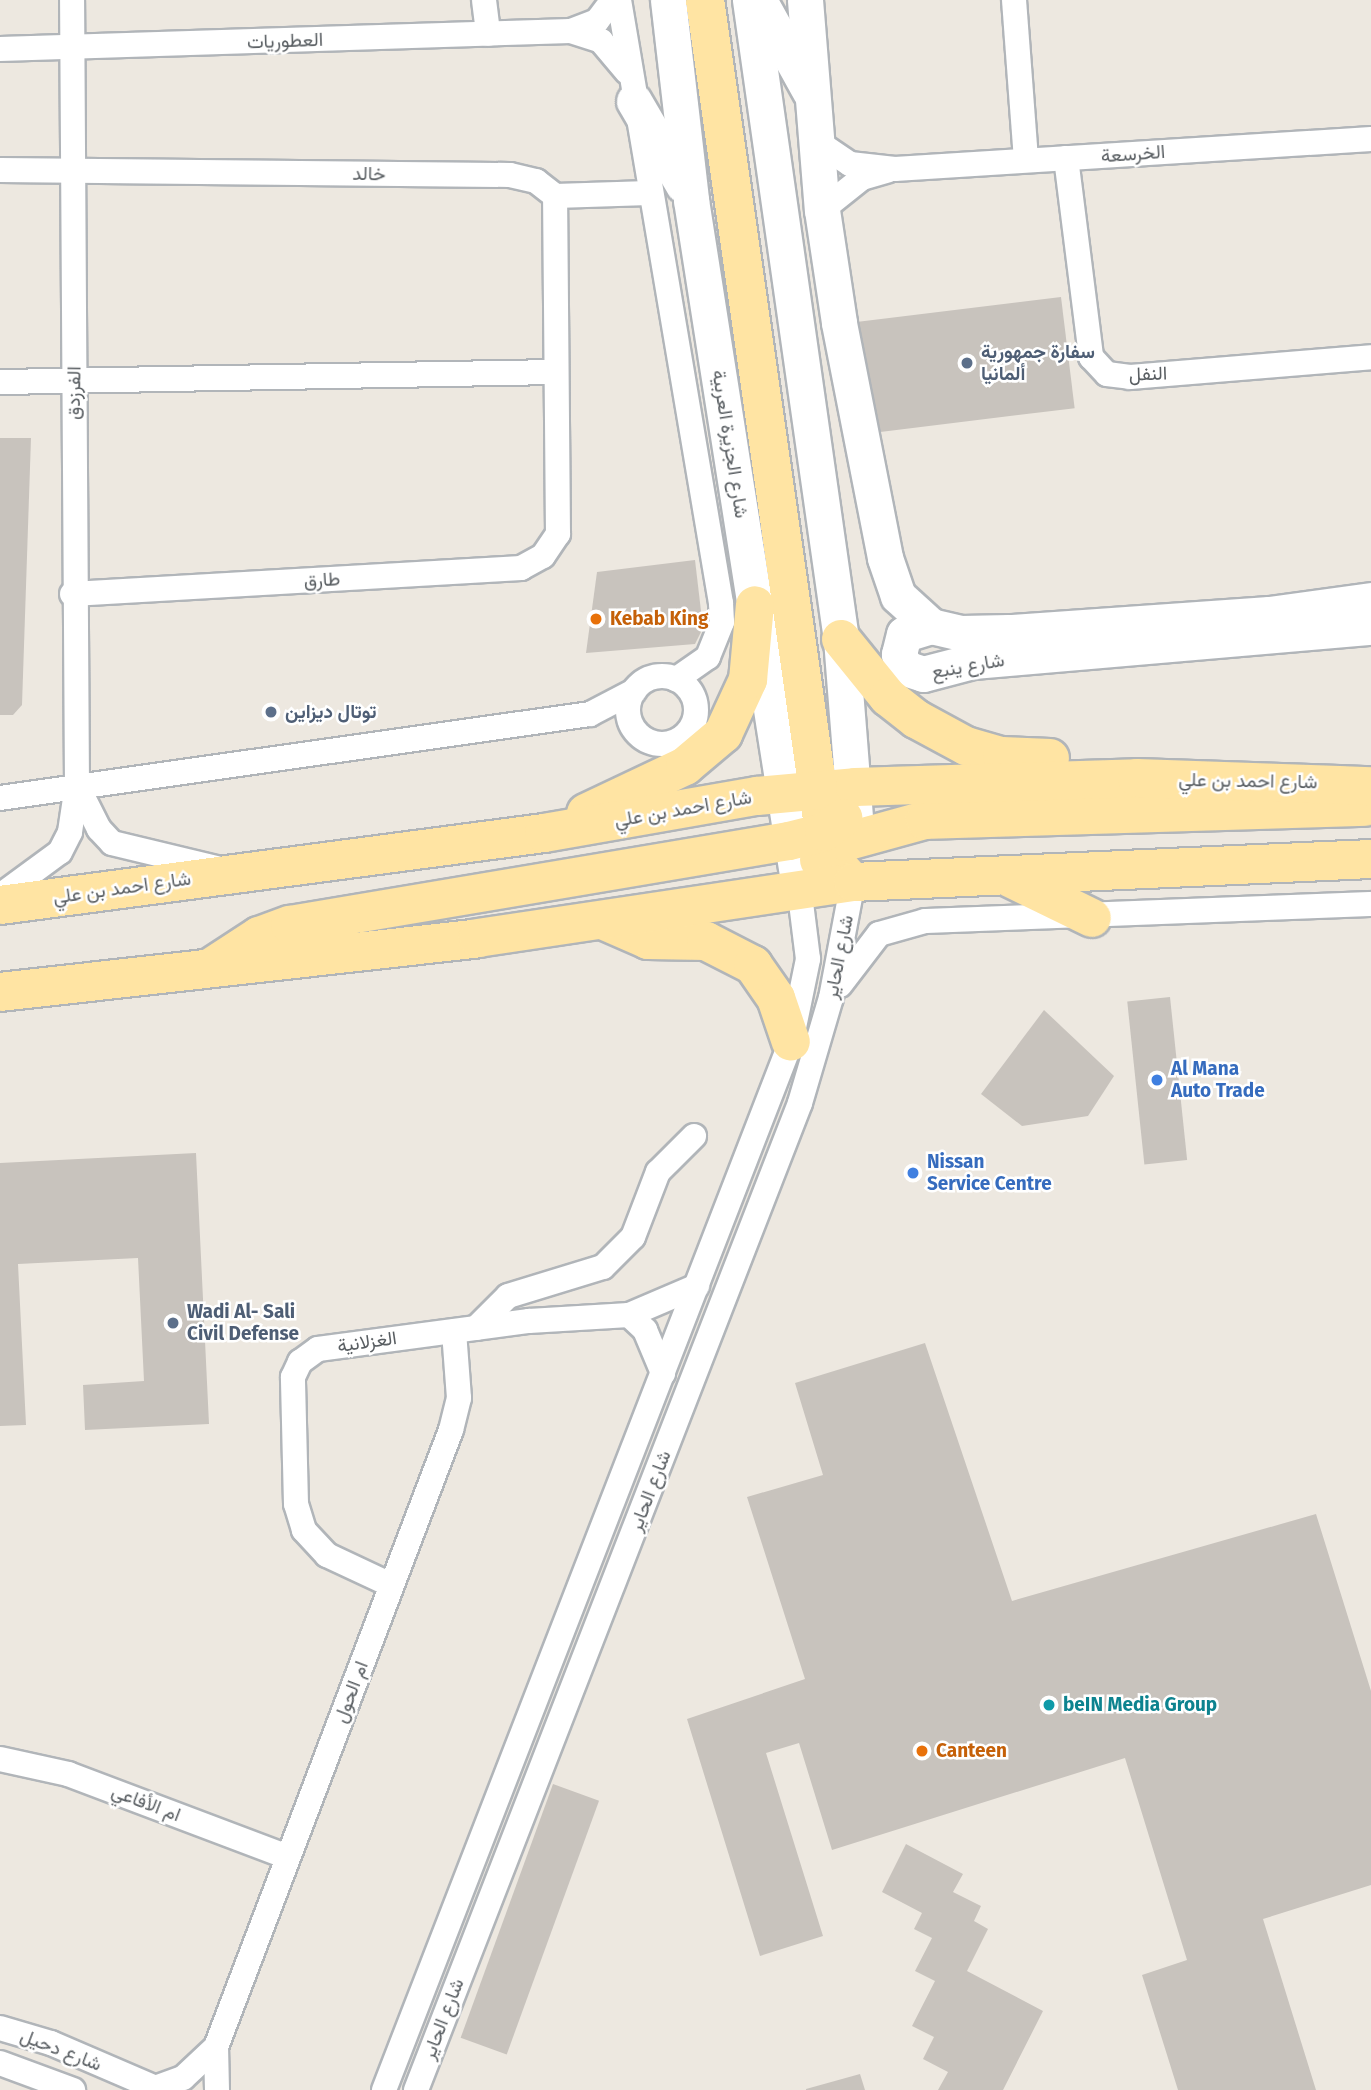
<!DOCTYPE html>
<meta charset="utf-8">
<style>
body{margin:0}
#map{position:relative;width:1371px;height:2090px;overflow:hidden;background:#ede8e0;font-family:"Fira Sans",Vazirmatn,sans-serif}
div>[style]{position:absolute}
.building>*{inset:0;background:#c8c3bd;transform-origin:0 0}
.roads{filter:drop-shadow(2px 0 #b1b5b9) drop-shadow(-2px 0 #b1b5b9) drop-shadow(0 2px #b1b5b9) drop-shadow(0 -2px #b1b5b9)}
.street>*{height:24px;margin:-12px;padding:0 12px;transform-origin:12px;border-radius:12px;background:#fff}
.street>.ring{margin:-12px;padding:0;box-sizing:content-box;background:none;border:24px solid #fff;border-radius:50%}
.secondary>*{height:35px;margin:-17.5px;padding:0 17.5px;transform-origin:17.5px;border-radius:17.5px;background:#fff}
.primary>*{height:38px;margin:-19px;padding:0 19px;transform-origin:19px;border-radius:19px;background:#ffe4a3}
.dots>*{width:19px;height:19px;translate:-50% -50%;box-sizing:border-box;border:4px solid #fff;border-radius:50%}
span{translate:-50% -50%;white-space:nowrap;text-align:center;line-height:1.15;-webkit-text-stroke:5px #fff;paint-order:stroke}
.street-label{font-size:19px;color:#595e62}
.service-label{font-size:19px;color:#4e5e75;font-weight:700}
.left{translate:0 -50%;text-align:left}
.food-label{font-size:19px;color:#c56008;font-weight:700}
.shop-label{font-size:19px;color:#366cbe;font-weight:700}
.culture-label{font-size:19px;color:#0d838f;font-weight:700}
</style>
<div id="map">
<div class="building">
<i style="left:1061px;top:297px;width:112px;height:204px;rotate:83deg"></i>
<i style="clip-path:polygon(0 438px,31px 438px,22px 705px,13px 715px,0 715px)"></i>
<i style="clip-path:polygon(695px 560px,703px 628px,695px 644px,586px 653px,597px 572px)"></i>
<i style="left:1170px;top:997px;width:164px;height:43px;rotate:84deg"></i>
<i style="clip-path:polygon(1044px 1010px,1114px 1076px,1088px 1116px,1022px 1126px,981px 1094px)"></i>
<i style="clip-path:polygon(196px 1153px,209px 1424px,85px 1430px,83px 1385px,144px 1381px,138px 1258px,18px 1264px,26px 1425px,0 1426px,0 1163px)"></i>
<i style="clip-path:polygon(925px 1343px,1012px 1601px,1316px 1514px,1371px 1691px,1371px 1885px,1263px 1919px,1316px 2090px,1178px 2090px,1142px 1975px,1187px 1960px,1125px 1758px,832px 1850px,799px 1743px,766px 1753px,823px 1936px,760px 1956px,687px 1719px,805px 1679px,747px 1497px,823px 1475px,795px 1383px)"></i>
<i style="left:553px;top:1784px;width:49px;height:270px;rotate:20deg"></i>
<i style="clip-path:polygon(906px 1844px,963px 1874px,953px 1892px,981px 1906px,974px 1921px,988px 1929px,967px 1971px,1043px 2011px,1003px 2090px,938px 2090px,948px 2072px,923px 2059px,934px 2037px,912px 2026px,935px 1981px,915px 1971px,932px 1938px,914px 1929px,922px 1913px,882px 1892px)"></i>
<i style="clip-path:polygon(860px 2074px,865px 2090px,806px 2090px,806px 2089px)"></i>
</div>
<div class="roads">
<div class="street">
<i style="left:484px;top:0;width:34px;rotate:83deg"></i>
<i style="left:619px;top:0;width:612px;rotate:80.4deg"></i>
<i style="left:721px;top:603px;width:19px;rotate:87deg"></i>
<i style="left:722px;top:622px;width:38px;rotate:112deg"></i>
<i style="left:708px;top:657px;width:39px;rotate:145deg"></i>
<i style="left:1014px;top:0;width:160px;rotate:85.7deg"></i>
<i style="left:571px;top:31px;width:32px;rotate:18deg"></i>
<i style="left:601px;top:41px;width:40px;rotate:50deg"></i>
<i style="left:0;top:49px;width:571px;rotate:-1.81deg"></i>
<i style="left:571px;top:31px;width:28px;rotate:-21deg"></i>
<i style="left:597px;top:21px;width:26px;rotate:-53deg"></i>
<i style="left:816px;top:141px;width:41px;rotate:34.1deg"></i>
<i style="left:850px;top:164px;width:45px;rotate:6.3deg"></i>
<i style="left:895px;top:169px;width:477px;rotate:-3.6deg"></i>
<i style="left:1066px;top:158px;width:201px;rotate:82.8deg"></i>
<i style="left:1091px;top:357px;width:23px;rotate:47deg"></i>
<i style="left:1107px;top:374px;width:23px;rotate:7deg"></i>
<i style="left:1130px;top:377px;width:242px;rotate:-4.7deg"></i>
<i style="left:0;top:170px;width:510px;rotate:0.56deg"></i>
<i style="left:510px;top:175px;width:27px;rotate:13deg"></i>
<i style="left:536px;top:181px;width:24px;rotate:38deg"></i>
<i style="left:555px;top:196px;width:94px;rotate:-1.8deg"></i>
<i style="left:822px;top:210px;width:51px;rotate:-38.7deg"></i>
<i style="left:862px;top:178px;width:26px;rotate:-16deg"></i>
<i style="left:0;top:382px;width:554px;rotate:-1.03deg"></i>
<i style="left:72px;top:594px;width:450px;rotate:-3.3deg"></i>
<i style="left:521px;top:568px;width:25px;rotate:-29deg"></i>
<i style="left:543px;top:556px;width:27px;rotate:-56deg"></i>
<i style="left:558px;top:534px;width:338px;rotate:-90.5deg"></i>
<i class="ring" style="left:628px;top:676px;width:44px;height:44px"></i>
<i style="left:77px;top:785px;width:49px;rotate:63.4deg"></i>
<i style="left:99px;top:829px;width:19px;rotate:47deg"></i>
<i style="left:112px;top:843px;width:107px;rotate:13.5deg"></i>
<i style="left:0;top:798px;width:596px;rotate:-8.1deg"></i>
<i style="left:590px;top:714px;width:50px;rotate:-27.6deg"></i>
<i style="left:0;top:896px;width:74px;rotate:-36.3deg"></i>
<i style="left:60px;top:852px;width:22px;rotate:-63deg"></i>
<i style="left:70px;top:832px;width:48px;rotate:-81.5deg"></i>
<i style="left:77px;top:785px;width:785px;rotate:-90.36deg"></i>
<i style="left:840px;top:985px;width:64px;rotate:-52.6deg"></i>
<i style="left:879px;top:934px;width:48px;rotate:-15.8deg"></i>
<i style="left:925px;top:921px;width:446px;rotate:-2.2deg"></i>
<i style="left:629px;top:1315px;width:22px;rotate:43deg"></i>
<i style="left:645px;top:1330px;width:47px;rotate:67.3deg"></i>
<i style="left:476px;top:1328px;width:45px;rotate:-45deg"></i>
<i style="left:508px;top:1296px;width:99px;rotate:-17deg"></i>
<i style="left:603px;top:1267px;width:42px;rotate:-45deg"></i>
<i style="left:633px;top:1237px;width:70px;rotate:-69deg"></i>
<i style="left:658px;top:1172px;width:51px;rotate:-45deg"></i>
<i style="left:391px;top:1585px;width:71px;rotate:-154.9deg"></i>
<i style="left:327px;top:1555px;width:34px;rotate:-133deg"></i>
<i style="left:304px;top:1530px;width:27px;rotate:-107deg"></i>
<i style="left:296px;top:1504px;width:127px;rotate:-91.4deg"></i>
<i style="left:293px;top:1377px;width:17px;rotate:-65deg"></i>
<i style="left:300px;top:1362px;width:22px;rotate:-36deg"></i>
<i style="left:318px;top:1349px;width:213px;rotate:-7.6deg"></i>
<i style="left:529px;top:1321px;width:100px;rotate:-3.4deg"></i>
<i style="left:629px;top:1315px;width:74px;rotate:-23.1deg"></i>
<i style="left:0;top:1759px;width:70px;rotate:12.4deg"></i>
<i style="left:68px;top:1774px;width:235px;rotate:20.7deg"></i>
<i style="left:0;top:2028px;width:53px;rotate:16.4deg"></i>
<i style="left:51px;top:2043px;width:119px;rotate:23.3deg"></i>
<i style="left:0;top:2063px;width:78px;rotate:20.3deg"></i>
<i style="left:155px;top:2088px;width:30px;rotate:-20deg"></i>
<i style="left:183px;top:2078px;width:45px;rotate:-43.2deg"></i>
<i style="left:217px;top:2090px;width:43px;rotate:-91.3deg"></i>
<i style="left:216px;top:2047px;width:660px;rotate:-69.15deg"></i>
<i style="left:451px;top:1430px;width:33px;rotate:-76deg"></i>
<i style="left:459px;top:1398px;width:67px;rotate:-94.3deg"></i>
<i style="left:384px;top:2090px;width:1124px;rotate:-68.78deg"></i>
<i style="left:791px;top:1042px;width:85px;rotate:-78.4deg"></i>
<i style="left:808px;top:959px;width:73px;rotate:-97.1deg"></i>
<i style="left:416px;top:2090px;width:1059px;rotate:-68.74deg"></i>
<i style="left:800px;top:1103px;width:109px;rotate:-73.6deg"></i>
<i style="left:831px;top:998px;width:118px;rotate:-79.3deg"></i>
</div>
<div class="secondary">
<i style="left:668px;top:0;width:201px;rotate:83.4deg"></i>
<i style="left:691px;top:200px;width:695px;rotate:81.07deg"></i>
<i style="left:750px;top:0;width:645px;rotate:81.9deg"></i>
<i style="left:841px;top:639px;width:178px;rotate:85.5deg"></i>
<i style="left:759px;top:0;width:105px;rotate:61deg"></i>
<i style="left:805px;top:0;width:211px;rotate:85.4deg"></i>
<i style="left:822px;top:210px;width:114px;rotate:81.4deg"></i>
<i style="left:839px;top:323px;width:239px;rotate:78.9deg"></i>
<i style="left:885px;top:558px;width:40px;rotate:71.1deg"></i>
<i style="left:898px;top:596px;width:45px;rotate:42.3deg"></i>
<i style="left:634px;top:101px;width:97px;rotate:59.7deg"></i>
<i style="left:1371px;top:600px;width:103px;rotate:172.2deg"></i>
<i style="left:1269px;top:614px;width:261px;rotate:176deg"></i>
<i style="left:1009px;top:632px;width:48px;rotate:178.8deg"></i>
<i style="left:961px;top:633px;width:31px;rotate:-167deg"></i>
<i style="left:931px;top:626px;width:28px;rotate:163deg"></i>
<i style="left:904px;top:634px;width:21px;rotate:104deg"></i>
<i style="left:899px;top:654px;width:15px;rotate:67deg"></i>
<i style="left:905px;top:668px;width:19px;rotate:18deg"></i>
<i style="left:923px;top:674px;width:52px;rotate:-14.6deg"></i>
<i style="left:973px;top:661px;width:399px;rotate:-4.9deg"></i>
</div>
<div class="primary">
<i style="left:705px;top:0;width:849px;rotate:81.87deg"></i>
<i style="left:825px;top:840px;width:25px;rotate:67deg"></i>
<i style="left:835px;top:863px;width:26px;rotate:47deg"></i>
<i style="left:841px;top:639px;width:75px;rotate:51deg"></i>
<i style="left:888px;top:697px;width:36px;rotate:38deg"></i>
<i style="left:916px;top:719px;width:57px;rotate:28.4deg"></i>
<i style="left:966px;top:746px;width:37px;rotate:16deg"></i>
<i style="left:1002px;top:756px;width:48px;rotate:2.4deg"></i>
<i style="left:586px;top:813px;width:110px;rotate:-25.4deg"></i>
<i style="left:685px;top:766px;width:50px;rotate:-40.1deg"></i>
<i style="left:723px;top:734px;width:60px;rotate:-65.2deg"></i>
<i style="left:748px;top:680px;width:75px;rotate:-84.7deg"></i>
<i style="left:819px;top:860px;width:32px;rotate:-35deg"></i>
<i style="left:845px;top:842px;width:83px;rotate:-15.4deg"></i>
<i style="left:925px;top:820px;width:440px;rotate:-1.7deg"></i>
<i style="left:1010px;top:878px;width:91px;rotate:26deg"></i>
<i style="left:0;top:905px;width:549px;rotate:-7.54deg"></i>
<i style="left:544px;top:833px;width:216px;rotate:-9.9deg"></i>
<i style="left:757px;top:796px;width:98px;rotate:-5.2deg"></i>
<i style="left:855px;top:787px;width:282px;rotate:-1.8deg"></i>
<i style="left:1137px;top:778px;width:234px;rotate:2deg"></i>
<i style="left:605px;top:921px;width:47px;rotate:23.8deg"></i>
<i style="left:648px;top:940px;width:58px;rotate:1deg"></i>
<i style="left:706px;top:941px;width:53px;rotate:27.1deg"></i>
<i style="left:753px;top:965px;width:40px;rotate:55.1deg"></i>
<i style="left:776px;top:998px;width:46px;rotate:71.2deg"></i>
<i style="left:210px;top:968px;width:59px;rotate:-33.1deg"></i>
<i style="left:259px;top:936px;width:33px;rotate:-20deg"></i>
<i style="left:290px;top:925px;width:506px;rotate:-9.56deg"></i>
<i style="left:789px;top:841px;width:36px;rotate:-14deg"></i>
<i style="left:824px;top:832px;width:24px;rotate:-36deg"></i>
<i style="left:0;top:992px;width:481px;rotate:-6.4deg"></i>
<i style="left:478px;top:938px;width:379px;rotate:-8.5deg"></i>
<i style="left:853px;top:882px;width:519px;rotate:-2.54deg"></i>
</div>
</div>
<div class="dots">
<i style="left:967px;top:363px;background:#5c6f8a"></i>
<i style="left:596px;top:619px;background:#e8710a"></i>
<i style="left:271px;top:712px;background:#5c6f8a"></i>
<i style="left:1157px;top:1080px;background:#3f7fe0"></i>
<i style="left:913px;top:1173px;background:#3f7fe0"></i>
<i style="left:173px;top:1323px;background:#5c6f8a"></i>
<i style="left:1049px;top:1705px;background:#0f9aa8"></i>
<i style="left:922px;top:1751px;background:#e8710a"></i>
</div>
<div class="street-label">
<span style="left:285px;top:41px;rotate:-2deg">العطوريات</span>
<span style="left:1133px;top:154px;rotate:-4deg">الخرسعة</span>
<span style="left:369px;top:174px;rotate:1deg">خالد</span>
<span style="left:1148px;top:374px;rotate:-2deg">النفل</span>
<span style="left:74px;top:393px;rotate:-89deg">الفرزدق</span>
<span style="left:730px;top:444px;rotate:81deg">شارع الجزيرة العربية</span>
<span style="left:322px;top:580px;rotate:-3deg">طارق</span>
<span style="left:968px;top:666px;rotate:-10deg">شارع ينبع</span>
<span style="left:1248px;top:781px;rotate:1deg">شارع احمد بن علي</span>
<span style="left:683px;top:809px;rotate:-10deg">شارع احمد بن علي</span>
<span style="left:122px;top:888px;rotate:-8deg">شارع احمد بن علي</span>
<span style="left:839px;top:957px;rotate:-79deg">شارع الحاير</span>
<span style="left:367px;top:1342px;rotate:-8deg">الغزلانية</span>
<span style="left:650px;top:1491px;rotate:-69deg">شارع الحاير</span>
<span style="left:351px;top:1692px;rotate:-69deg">ام الحول</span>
<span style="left:146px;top:1803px;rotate:21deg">ام الأفاعي</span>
<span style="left:443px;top:2019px;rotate:-69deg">شارع الحاير</span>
<span style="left:61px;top:2050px;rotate:21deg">شارع دحيل</span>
</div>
<div class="service-label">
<span class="left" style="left:981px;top:363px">سفارة جمهورية<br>ألمانيا</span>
<span class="left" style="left:285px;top:712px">توتال ديزاين</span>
<span class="left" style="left:187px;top:1323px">Wadi Al- Sali<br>Civil Defense</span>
</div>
<div class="food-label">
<span class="left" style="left:610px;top:619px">Kebab King</span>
<span class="left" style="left:936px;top:1751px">Canteen</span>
</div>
<div class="shop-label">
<span class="left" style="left:1171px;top:1080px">Al Mana<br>Auto Trade</span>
<span class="left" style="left:927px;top:1173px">Nissan<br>Service Centre</span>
</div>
<div class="culture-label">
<span class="left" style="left:1063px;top:1705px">beIN Media Group</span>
</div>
</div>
